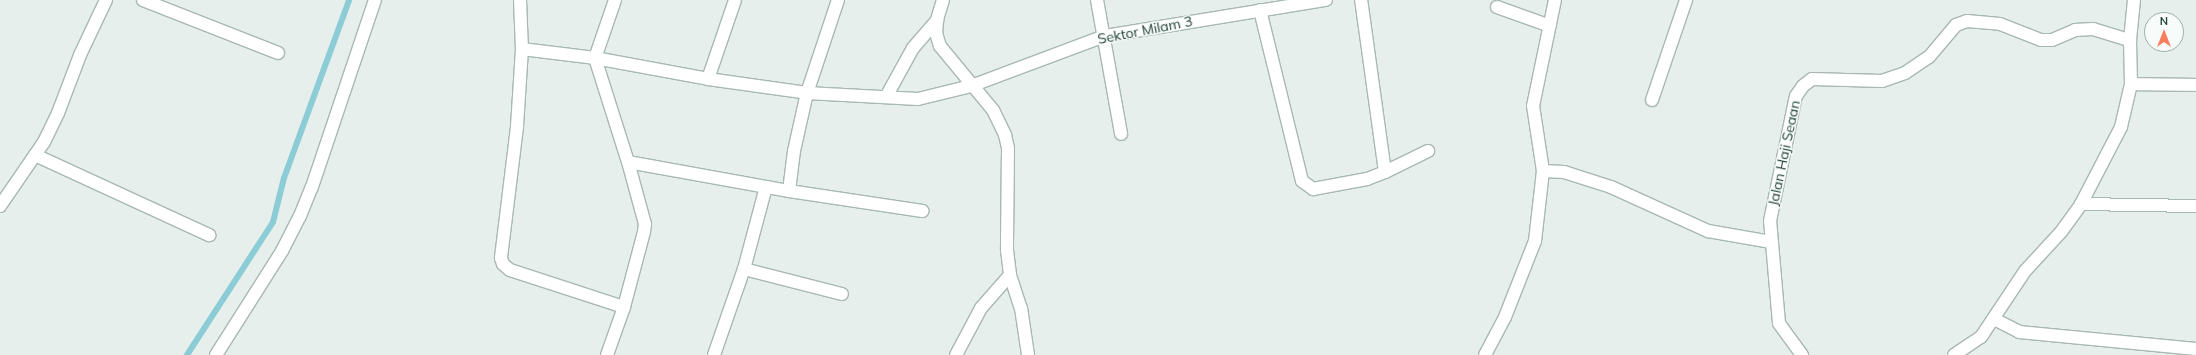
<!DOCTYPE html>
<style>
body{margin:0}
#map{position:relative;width:2196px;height:355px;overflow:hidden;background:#e6efeb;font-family:Mulish,sans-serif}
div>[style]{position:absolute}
.stream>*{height:6px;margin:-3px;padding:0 3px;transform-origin:3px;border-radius:3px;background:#8cccd6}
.roads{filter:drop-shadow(1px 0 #a8b8b2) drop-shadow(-1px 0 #a8b8b2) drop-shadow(0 1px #a8b8b2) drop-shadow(0 -1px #a8b8b2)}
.minor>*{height:12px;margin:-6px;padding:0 6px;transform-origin:6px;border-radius:6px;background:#fff}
span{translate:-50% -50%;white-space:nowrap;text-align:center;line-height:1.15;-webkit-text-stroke:3px #f7fbf9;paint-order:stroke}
.street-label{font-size:14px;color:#234339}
.north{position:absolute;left:2144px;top:12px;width:40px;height:40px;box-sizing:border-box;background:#f7fbf9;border:1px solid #a2b1ac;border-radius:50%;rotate:0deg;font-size:11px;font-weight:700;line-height:16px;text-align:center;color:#234339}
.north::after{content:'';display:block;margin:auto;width:14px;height:18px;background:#f87d5b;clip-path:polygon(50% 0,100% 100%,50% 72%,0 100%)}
</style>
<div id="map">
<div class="stream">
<i style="left:187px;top:355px;width:158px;rotate:-57.1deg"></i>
<i style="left:273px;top:222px;width:45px;rotate:-76deg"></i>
<i style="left:284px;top:178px;width:189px;rotate:-69.9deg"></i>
</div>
<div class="roads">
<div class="minor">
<i style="left:143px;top:0;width:145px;rotate:21.4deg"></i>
<i style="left:520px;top:0;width:49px;rotate:87.7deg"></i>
<i style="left:522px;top:49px;width:74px;rotate:7deg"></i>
<i style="left:595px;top:58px;width:115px;rotate:10.5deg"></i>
<i style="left:708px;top:79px;width:100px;rotate:8deg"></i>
<i style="left:807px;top:93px;width:111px;rotate:3.1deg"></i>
<i style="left:918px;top:99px;width:55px;rotate:-13.8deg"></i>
<i style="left:971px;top:86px;width:143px;rotate:-20.5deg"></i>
<i style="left:1105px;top:36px;width:224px;rotate:-9.3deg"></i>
<i style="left:615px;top:0;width:61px;rotate:109deg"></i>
<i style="left:595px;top:58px;width:109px;rotate:72.4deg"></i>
<i style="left:628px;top:162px;width:164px;rotate:10.2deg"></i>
<i style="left:789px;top:191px;width:135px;rotate:8.5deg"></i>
<i style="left:943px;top:0;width:21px;rotate:107deg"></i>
<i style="left:937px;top:20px;width:13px;rotate:94deg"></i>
<i style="left:936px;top:33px;width:14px;rotate:73deg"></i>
<i style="left:940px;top:46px;width:83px;rotate:50.4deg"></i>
<i style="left:993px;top:110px;width:28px;rotate:64deg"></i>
<i style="left:1005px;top:135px;width:13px;rotate:77deg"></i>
<i style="left:1008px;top:148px;width:102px;rotate:90.6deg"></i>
<i style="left:1007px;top:250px;width:25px;rotate:83deg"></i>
<i style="left:1010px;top:275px;width:35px;rotate:72deg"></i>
<i style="left:1021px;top:308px;width:48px;rotate:81.5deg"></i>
<i style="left:1097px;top:0;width:136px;rotate:79.8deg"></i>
<i style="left:1497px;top:7px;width:56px;rotate:19.7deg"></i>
<i style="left:1260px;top:10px;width:176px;rotate:76.2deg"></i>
<i style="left:1302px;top:181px;width:14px;rotate:36deg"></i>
<i style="left:1313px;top:189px;width:55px;rotate:-10.5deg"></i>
<i style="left:1367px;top:179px;width:19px;rotate:-21deg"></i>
<i style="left:1385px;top:172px;width:174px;rotate:-97.9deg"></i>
<i style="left:522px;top:49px;width:78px;rotate:93.7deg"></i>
<i style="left:517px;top:127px;width:132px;rotate:97deg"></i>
<i style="left:501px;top:258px;width:6px;rotate:72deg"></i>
<i style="left:503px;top:264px;width:9px;rotate:41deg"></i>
<i style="left:510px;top:270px;width:120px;rotate:18deg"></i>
<i style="left:708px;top:79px;width:83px;rotate:-71.1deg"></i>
<i style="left:2131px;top:84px;width:65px;rotate:0.9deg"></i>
<i style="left:886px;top:97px;width:56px;rotate:-61.1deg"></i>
<i style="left:913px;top:48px;width:37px;rotate:-49deg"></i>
<i style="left:1652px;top:100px;width:106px;rotate:-71.2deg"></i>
<i style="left:35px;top:155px;width:192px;rotate:24.7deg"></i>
<i style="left:1543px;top:171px;width:21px;rotate:3deg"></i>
<i style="left:1564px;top:172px;width:49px;rotate:17.7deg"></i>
<i style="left:1611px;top:187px;width:107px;rotate:24.4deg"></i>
<i style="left:1708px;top:231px;width:64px;rotate:9.9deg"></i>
<i style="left:1385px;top:172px;width:48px;rotate:-26deg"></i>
<i style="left:789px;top:191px;width:40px;rotate:-82.9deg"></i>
<i style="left:794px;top:151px;width:59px;rotate:-77.4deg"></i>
<i style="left:807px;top:93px;width:98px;rotate:-71.6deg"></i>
<i style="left:2081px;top:204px;width:115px;rotate:1deg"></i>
<i style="left:0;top:206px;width:78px;rotate:-55.5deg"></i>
<i style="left:44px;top:142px;width:32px;rotate:-64deg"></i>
<i style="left:58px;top:113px;width:62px;rotate:-69.2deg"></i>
<i style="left:80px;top:55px;width:61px;rotate:-64.7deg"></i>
<i style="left:744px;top:269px;width:101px;rotate:14.3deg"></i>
<i style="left:1994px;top:319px;width:28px;rotate:27deg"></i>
<i style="left:2019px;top:332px;width:178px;rotate:5.5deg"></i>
<i style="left:216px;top:355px;width:123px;rotate:-57.6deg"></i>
<i style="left:282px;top:251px;width:39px;rotate:-63deg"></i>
<i style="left:300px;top:216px;width:31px;rotate:-68deg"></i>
<i style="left:312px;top:187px;width:197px;rotate:-71.4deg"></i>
<i style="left:607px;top:355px;width:51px;rotate:-70.5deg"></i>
<i style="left:624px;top:307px;width:78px;rotate:-75.1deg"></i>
<i style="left:644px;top:232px;width:8px;rotate:-83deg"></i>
<i style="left:645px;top:224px;width:64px;rotate:-105.3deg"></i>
<i style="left:714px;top:355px;width:91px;rotate:-70.8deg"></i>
<i style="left:744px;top:269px;width:85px;rotate:-75deg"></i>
<i style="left:956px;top:355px;width:53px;rotate:-62deg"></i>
<i style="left:981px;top:308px;width:44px;rotate:-48.7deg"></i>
<i style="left:1485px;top:355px;width:43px;rotate:-62.2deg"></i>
<i style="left:1505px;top:317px;width:82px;rotate:-68.5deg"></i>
<i style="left:1535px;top:241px;width:70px;rotate:-83.5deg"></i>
<i style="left:1543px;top:171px;width:66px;rotate:-98.7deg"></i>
<i style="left:1533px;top:106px;width:108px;rotate:-78.3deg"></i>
<i style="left:1802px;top:355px;width:39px;rotate:-126deg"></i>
<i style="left:1779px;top:323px;width:102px;rotate:-95deg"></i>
<i style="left:1770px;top:221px;width:128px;rotate:-78.3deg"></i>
<i style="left:1796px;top:96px;width:12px;rotate:-55deg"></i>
<i style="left:1803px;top:86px;width:11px;rotate:-38deg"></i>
<i style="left:1812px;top:79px;width:70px;rotate:1.6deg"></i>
<i style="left:1882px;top:81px;width:24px;rotate:-19deg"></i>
<i style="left:1905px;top:73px;width:29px;rotate:-34deg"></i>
<i style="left:1929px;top:57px;width:42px;rotate:-49.8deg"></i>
<i style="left:1956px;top:25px;width:12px;rotate:-20deg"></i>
<i style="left:1967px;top:21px;width:33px;rotate:5deg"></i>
<i style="left:2000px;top:24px;width:44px;rotate:21.3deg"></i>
<i style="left:2041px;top:40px;width:11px"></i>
<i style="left:2052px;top:40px;width:25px;rotate:-23deg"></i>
<i style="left:2075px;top:30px;width:18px;rotate:-3deg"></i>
<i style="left:2093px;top:29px;width:39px;rotate:17deg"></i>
<i style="left:1954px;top:355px;width:32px;rotate:-34deg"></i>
<i style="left:1981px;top:337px;width:79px;rotate:-56.3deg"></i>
<i style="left:2025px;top:271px;width:53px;rotate:-47.3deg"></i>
<i style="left:2061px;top:232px;width:34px;rotate:-54deg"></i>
<i style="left:2081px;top:204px;width:87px;rotate:-62.5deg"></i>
<i style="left:2121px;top:127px;width:44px;rotate:-76.9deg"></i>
<i style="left:2131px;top:84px;width:44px;rotate:-91.3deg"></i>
<i style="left:2130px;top:40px;width:40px;rotate:-84.3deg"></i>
</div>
</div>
<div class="street-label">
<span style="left:1145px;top:30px;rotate:-11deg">Sektor Milam 3</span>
<span style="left:1784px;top:153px;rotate:-78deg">Jalan Haji Seaan</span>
</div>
<div class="north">N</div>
</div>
